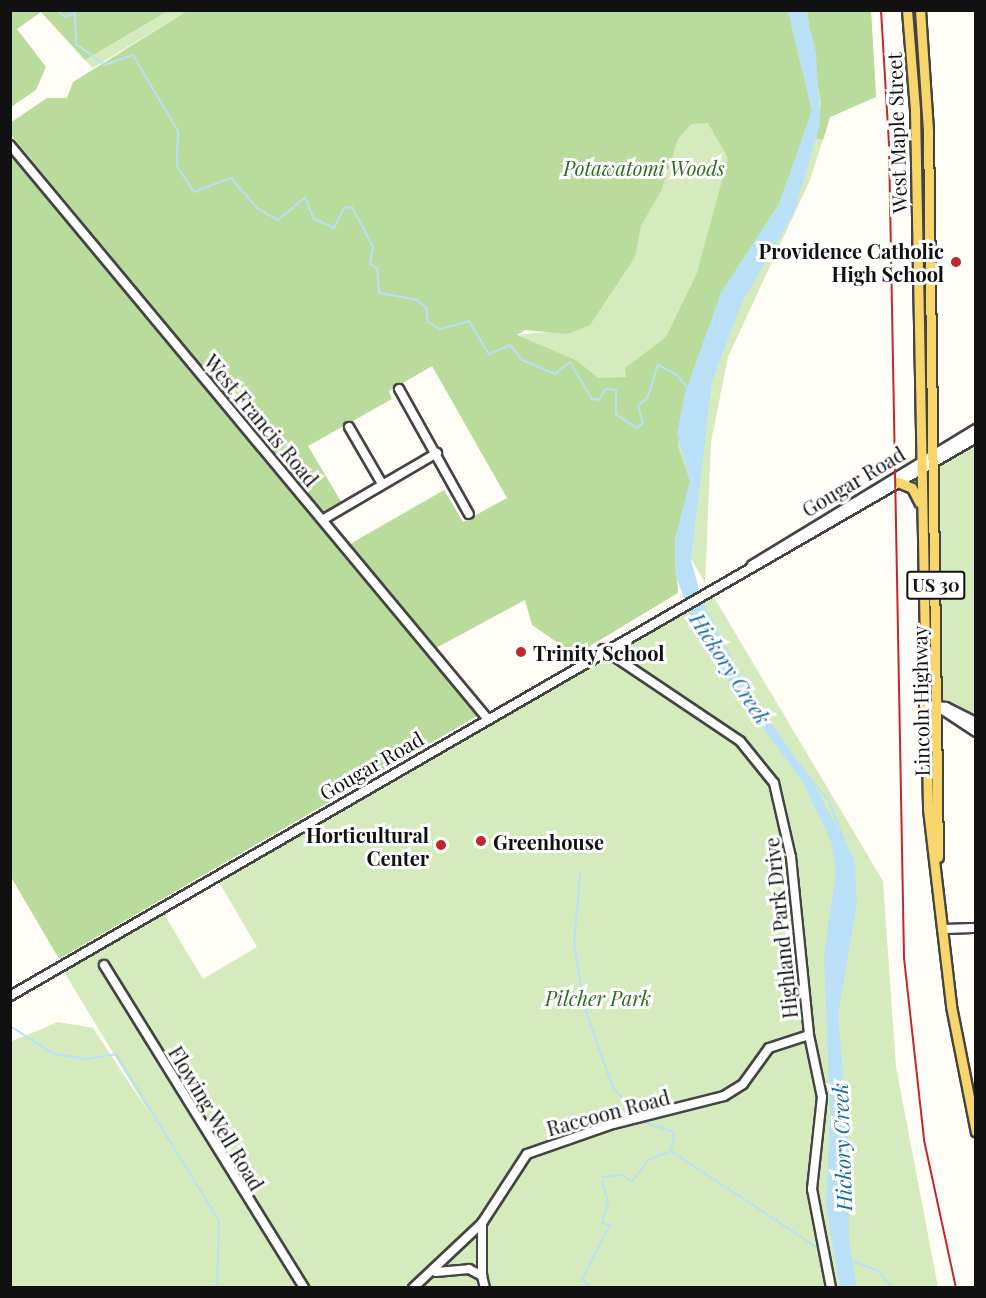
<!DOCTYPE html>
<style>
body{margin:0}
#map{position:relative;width:986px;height:1298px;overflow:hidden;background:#fffdf5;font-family:"Playfair Display",serif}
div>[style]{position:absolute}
.green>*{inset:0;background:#d5ebbd}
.forest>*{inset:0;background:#b9dc9c}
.water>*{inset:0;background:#b9e0f7}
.stream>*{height:2px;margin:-1px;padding:0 1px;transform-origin:1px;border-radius:1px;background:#b9e0f7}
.roads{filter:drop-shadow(2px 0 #444) drop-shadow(-2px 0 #444) drop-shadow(0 2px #444) drop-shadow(0 -2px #444)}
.minor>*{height:8px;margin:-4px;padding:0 4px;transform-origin:4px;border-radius:4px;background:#fff}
.major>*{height:9px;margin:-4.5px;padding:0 4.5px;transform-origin:4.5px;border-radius:4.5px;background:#f9d66b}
.rail>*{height:2px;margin:-1px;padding:0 1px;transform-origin:1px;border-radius:1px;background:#c4262e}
.dots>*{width:16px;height:16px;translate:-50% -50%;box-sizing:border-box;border:3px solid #fff;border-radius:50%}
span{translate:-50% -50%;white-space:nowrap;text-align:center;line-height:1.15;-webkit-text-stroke:6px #fff;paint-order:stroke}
.shield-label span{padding:2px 4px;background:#fff;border:2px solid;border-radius:4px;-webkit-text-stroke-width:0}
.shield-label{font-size:18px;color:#111;font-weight:700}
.street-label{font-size:20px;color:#111}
.park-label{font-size:20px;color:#2f6b1f;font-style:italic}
.poi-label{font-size:20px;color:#111;font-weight:700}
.right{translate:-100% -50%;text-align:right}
.left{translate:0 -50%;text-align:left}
.water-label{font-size:21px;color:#1768a6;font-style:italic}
.frame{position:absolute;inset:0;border:12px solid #111;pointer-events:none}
</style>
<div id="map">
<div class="green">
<i style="clip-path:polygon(168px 11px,187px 11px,93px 68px,85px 60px)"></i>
<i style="clip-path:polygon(372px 11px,871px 11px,876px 97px,830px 117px,810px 180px,728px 357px,711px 442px,705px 583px,576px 360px,516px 335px,559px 331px)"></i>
<i style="clip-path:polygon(975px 440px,975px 722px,941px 705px,936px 464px)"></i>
<i style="clip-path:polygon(712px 594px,883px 881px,896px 1067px,938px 1287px,11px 1287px,10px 1042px,58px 1022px,93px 1028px,153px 1119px,64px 972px,164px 914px,203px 979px,257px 947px,219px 882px)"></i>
</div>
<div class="forest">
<i style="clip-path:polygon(11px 10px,168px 10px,168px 11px,85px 60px,41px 12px,17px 29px,46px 67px,36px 90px,11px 107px)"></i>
<i style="clip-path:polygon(evenodd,187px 11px,788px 11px,812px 111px,779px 204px,721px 293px,685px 394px,678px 446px,690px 481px,675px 540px,678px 593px,575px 655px,532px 625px,525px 600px,436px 648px,350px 544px,444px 490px,463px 522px,507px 498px,432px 366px,389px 391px,392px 399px,308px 446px,343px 505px,325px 516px,11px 135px,10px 123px,47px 98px,67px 98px,73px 82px,187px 11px,708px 123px,728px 158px,697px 273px,666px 337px,625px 368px,626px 377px,598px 378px,576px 360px,517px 335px,525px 330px,568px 334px,590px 325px,635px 257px,641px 226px,661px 191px,678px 139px,691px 124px,708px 123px)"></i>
<i style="clip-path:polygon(807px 11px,871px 11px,876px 97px,830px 117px,823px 140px,816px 138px,821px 104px)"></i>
<i style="clip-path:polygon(11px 156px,477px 716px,59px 959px,11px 877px)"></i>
</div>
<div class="water">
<i style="clip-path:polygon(788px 11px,806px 11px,816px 53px,820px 125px,793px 215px,743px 300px,712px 381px,691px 560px,702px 600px,748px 690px,812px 781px,854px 858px,857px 903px,838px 1015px,848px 1131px,849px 1240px,857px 1287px,840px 1287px,826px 1207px,830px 1113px,824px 954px,836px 872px,831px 841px,802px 781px,700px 642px,675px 573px,675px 540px,690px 481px,677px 433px,685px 394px,721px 293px,779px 204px,812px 111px)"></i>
</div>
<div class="stream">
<i style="left:57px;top:10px;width:11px;rotate:41deg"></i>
<i style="left:65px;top:17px;width:11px;rotate:-22deg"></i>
<i style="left:75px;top:13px;width:31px;rotate:88deg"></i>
<i style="left:76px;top:44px;width:36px;rotate:36deg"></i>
<i style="left:105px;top:65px;width:30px;rotate:-20deg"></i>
<i style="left:133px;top:55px;width:88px;rotate:59.4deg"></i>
<i style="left:178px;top:131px;width:35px;rotate:92deg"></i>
<i style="left:177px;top:166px;width:31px;rotate:57deg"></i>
<i style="left:194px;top:192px;width:40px;rotate:-21deg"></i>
<i style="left:231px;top:178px;width:40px;rotate:49deg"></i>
<i style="left:257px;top:208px;width:24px;rotate:30deg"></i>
<i style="left:278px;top:220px;width:35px;rotate:-40deg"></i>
<i style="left:305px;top:197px;width:24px;rotate:68deg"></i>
<i style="left:314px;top:219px;width:22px;rotate:24deg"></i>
<i style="left:334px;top:228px;width:22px;rotate:-63deg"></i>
<i style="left:344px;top:208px;width:8px;rotate:-7deg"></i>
<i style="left:352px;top:207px;width:45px;rotate:62.3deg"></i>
<i style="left:373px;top:247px;width:17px;rotate:100deg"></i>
<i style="left:370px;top:264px;width:8px;rotate:30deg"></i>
<i style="left:377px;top:268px;width:25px;rotate:85deg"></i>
<i style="left:379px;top:293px;width:39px;rotate:10deg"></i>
<i style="left:417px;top:300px;width:12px;rotate:42deg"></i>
<i style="left:426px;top:308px;width:14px;rotate:82deg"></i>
<i style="left:428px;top:322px;width:14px;rotate:30deg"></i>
<i style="left:440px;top:329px;width:30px;rotate:-15deg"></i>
<i style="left:469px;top:321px;width:39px;rotate:59deg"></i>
<i style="left:489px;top:354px;width:23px;rotate:-23deg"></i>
<i style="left:510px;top:345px;width:19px;rotate:51deg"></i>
<i style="left:522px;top:360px;width:36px;rotate:23deg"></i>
<i style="left:555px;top:374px;width:19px;rotate:-39deg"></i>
<i style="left:570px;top:362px;width:43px;rotate:59.3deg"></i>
<i style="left:592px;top:399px;width:7px;rotate:8deg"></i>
<i style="left:599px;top:400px;width:13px;rotate:-58deg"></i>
<i style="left:606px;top:389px;width:10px;rotate:6deg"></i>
<i style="left:616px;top:390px;width:24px;rotate:90deg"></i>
<i style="left:616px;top:414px;width:25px;rotate:34deg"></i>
<i style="left:637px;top:428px;width:8px;rotate:-40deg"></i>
<i style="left:643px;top:423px;width:18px;rotate:-106deg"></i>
<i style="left:638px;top:406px;width:13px;rotate:-42deg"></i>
<i style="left:648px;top:397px;width:34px;rotate:-73deg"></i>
<i style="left:658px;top:365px;width:20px;rotate:27deg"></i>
<i style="left:676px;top:374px;width:20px;rotate:49deg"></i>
<i style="left:792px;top:756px;width:58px;rotate:50.6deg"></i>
<i style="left:829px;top:801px;width:76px;rotate:69.2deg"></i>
<i style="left:580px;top:874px;width:70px;rotate:94.9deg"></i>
<i style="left:574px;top:944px;width:66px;rotate:80.4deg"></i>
<i style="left:585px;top:1009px;width:81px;rotate:70.4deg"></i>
<i style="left:612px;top:1085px;width:37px;rotate:52deg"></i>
<i style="left:10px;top:1026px;width:52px;rotate:32.5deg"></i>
<i style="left:54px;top:1054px;width:32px;rotate:9deg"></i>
<i style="left:86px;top:1059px;width:30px;rotate:-9deg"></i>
<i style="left:116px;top:1054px;width:196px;rotate:58.3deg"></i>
<i style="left:219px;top:1221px;width:67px;rotate:91.7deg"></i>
<i style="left:671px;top:1151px;width:181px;rotate:33.5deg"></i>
<i style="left:603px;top:1177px;width:19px;rotate:-6deg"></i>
<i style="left:622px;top:1175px;width:12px;rotate:35deg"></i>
<i style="left:632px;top:1182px;width:27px;rotate:-54deg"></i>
<i style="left:648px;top:1160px;width:25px;rotate:-21deg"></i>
<i style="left:671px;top:1151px;width:19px;rotate:-81deg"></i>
<i style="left:674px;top:1132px;width:35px;rotate:-162deg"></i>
<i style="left:855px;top:1262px;width:25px;rotate:21deg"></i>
<i style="left:878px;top:1271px;width:23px;rotate:47deg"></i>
<i style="left:591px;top:1288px;width:13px;rotate:-135deg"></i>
<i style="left:582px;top:1279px;width:61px;rotate:-62.6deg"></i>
<i style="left:610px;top:1225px;width:8px;rotate:-166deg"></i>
<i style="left:602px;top:1223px;width:22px;rotate:-74deg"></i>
<i style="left:608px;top:1202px;width:22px;rotate:-106deg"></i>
</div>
<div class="roads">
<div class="minor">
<i style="left:10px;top:145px;width:744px;rotate:50.23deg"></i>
<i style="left:399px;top:389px;width:143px;rotate:60.8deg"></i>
<i style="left:349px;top:427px;width:66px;rotate:59.9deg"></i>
<i style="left:324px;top:519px;width:131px;rotate:-30.3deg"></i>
<i style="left:752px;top:565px;width:262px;rotate:-31.3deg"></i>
<i style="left:603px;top:649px;width:165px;rotate:33.9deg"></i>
<i style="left:740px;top:741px;width:54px;rotate:51deg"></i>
<i style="left:774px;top:783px;width:76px;rotate:77.1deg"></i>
<i style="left:791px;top:857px;width:179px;rotate:84.2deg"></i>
<i style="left:809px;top:1035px;width:63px;rotate:78.2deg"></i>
<i style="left:822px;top:1097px;width:93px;rotate:96.2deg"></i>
<i style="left:812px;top:1189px;width:101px;rotate:79.1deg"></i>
<i style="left:924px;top:705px;width:22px;rotate:5deg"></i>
<i style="left:946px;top:707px;width:34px;rotate:27deg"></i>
<i style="left:938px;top:707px;width:45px;rotate:33.3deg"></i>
<i style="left:942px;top:929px;width:34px;rotate:-2deg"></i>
<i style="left:104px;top:965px;width:380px;rotate:58.2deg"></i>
<i style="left:10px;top:996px;width:1116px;rotate:-30.01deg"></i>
<i style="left:436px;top:1272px;width:33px;rotate:-5deg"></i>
<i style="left:469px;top:1269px;width:15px;rotate:28deg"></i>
<i style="left:482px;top:1276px;width:12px;rotate:76deg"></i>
<i style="left:482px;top:1276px;width:53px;rotate:-90deg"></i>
<i style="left:482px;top:1223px;width:82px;rotate:-56.9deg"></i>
<i style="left:527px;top:1154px;width:91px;rotate:-19.2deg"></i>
<i style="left:613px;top:1124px;width:114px;rotate:-14.2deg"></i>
<i style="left:724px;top:1096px;width:22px;rotate:-32deg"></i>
<i style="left:743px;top:1084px;width:44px;rotate:-54.2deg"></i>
<i style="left:769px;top:1048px;width:42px;rotate:-18deg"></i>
<i style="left:413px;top:1288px;width:95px;rotate:-43.3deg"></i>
</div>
<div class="major">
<i style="left:907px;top:10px;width:100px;rotate:85.4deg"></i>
<i style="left:915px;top:110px;width:699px;rotate:88.93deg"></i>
<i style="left:928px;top:809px;width:198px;rotate:83.3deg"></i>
<i style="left:951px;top:1006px;width:128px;rotate:78.8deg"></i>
<i style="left:920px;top:10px;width:122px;rotate:86.2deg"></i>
<i style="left:928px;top:132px;width:725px;rotate:89.21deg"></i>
<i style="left:898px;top:482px;width:15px;rotate:23deg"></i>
<i style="left:912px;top:488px;width:16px;rotate:63deg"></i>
</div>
</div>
<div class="rail">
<i style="left:881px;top:10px;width:136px;rotate:86.6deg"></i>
<i style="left:889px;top:146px;width:812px;rotate:88.94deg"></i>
<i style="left:904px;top:958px;width:183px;rotate:83.7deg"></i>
<i style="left:924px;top:1140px;width:151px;rotate:77.8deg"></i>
</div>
<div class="dots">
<i style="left:956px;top:262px;background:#c4262e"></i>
<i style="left:521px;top:652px;background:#c4262e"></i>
<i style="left:481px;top:841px;background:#c4262e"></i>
<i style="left:441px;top:845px;background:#c4262e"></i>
</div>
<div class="shield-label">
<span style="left:936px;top:585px">US 30</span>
</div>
<div class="street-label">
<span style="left:896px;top:133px;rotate:-92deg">West Maple Street</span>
<span style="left:262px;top:420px;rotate:50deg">West Francis Road</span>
<span style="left:853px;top:481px;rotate:-31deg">Gougar Road</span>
<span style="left:920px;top:701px;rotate:-91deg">Lincoln Highway</span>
<span style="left:371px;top:765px;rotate:-30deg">Gougar Road</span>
<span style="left:780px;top:928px;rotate:-96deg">Highland Park Drive</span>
<span style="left:608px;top:1112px;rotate:-15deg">Raccoon Road</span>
<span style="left:217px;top:1118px;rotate:59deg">Flowing Well Road</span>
</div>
<div class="park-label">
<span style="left:644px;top:167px">Potawatomi Woods</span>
<span style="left:598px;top:997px">Pilcher Park</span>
</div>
<div class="poi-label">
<span class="right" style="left:944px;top:262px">Providence Catholic<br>High School</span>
<span class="left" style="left:533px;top:652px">Trinity School</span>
<span class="right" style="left:429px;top:846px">Horticultural<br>Center</span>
<span class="left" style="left:493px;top:841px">Greenhouse</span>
</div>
<div class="water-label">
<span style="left:731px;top:668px;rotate:57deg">Hickory Creek</span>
<span style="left:841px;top:1147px;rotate:-92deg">Hickory Creek</span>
</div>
<div class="frame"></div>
</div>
